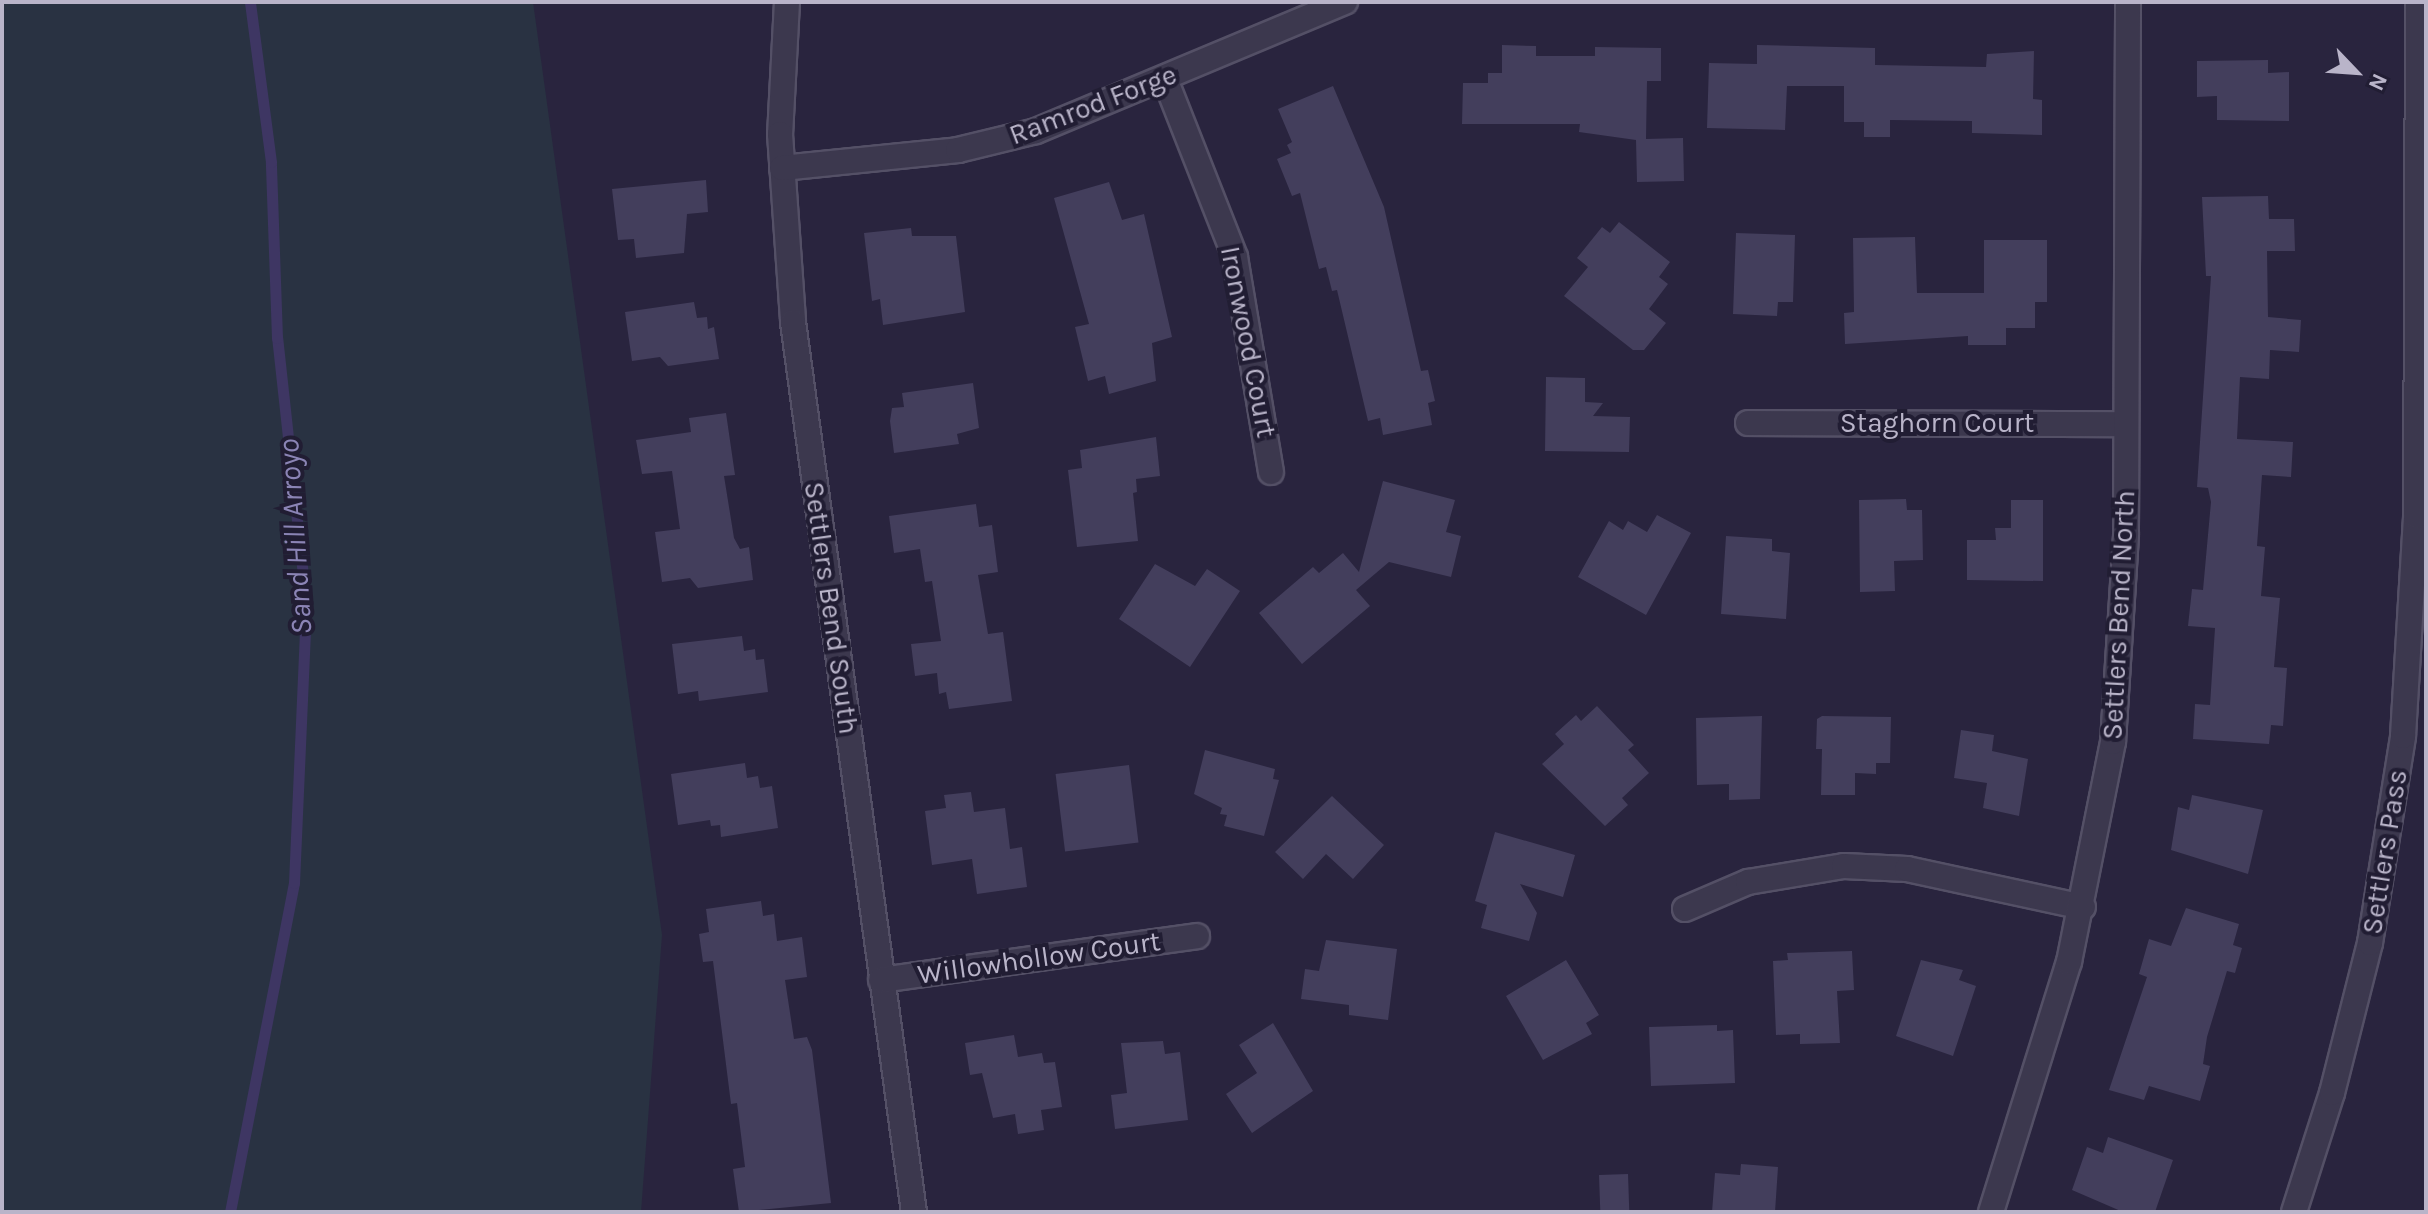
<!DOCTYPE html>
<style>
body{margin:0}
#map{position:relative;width:2428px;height:1214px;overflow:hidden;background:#29243e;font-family:Karla,sans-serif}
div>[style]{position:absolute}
.green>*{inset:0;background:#293242}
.stream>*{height:11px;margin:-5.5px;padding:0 5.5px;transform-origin:5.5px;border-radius:5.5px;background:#3e3663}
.building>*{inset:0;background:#433e5c;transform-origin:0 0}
.roads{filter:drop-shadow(2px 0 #545066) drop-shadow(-2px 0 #545066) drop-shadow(0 2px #545066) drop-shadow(0 -2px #545066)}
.minor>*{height:24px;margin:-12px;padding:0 12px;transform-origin:12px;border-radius:12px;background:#3c384e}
.tertiary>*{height:24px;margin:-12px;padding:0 12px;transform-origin:12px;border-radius:12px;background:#3c384e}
span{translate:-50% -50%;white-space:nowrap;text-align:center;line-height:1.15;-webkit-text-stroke:8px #211d33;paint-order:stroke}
.street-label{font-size:28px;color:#b9b4c9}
.water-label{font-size:30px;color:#8b84b5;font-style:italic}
.frame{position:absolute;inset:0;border:4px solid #b9b4c9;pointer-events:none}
.north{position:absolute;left:2316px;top:32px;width:80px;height:80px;-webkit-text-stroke:6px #211d33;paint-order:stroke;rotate:115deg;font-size:22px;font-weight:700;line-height:32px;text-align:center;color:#b9b4c9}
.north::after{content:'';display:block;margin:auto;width:28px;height:36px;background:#b9b4c9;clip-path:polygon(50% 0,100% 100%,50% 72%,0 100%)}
</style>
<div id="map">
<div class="green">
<i style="clip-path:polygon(2px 2px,533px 2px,662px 935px,641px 1212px,2px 1212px)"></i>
</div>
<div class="stream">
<i style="left:230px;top:1212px;width:335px;rotate:-79deg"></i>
<i style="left:294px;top:883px;width:280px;rotate:-87.5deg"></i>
<i style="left:306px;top:603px;width:267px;rotate:-96.2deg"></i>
<i style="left:277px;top:338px;width:176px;rotate:-92deg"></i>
<i style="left:271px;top:162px;width:161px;rotate:-97.5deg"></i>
</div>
<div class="building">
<i style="clip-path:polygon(1502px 45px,1536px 46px,1536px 56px,1595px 56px,1595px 47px,1661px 48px,1661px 81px,1647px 81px,1646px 139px,1683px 138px,1684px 181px,1637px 182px,1636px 140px,1579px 132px,1580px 124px,1462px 124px,1463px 83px,1488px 83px,1488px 73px,1502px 73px)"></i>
<i style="clip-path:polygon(1757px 45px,1875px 48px,1875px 65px,1986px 67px,1987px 54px,2034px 51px,2033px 99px,2042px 100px,2042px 135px,1972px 133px,1972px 121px,1890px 120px,1890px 137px,1864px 137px,1864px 122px,1844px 122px,1844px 86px,1787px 86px,1785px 130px,1707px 128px,1709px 63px,1757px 64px)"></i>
<i style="clip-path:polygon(2268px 60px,2268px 73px,2289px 72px,2289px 121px,2217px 120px,2217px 96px,2197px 97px,2197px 61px)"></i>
<i style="clip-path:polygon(1333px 86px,1384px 207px,1421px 371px,1428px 370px,1435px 401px,1428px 403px,1432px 425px,1383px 435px,1380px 418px,1368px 421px,1337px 290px,1332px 291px,1326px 267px,1319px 269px,1300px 193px,1292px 196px,1277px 159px,1291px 153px,1287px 145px,1292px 142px,1278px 109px)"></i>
<i style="clip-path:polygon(706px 180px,708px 212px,687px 214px,684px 253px,636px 258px,634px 239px,618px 240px,612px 189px)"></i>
<i style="clip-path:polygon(1109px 182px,1122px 220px,1144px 214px,1172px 337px,1152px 343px,1156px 381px,1109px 394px,1105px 376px,1088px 381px,1075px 327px,1089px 324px,1054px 198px)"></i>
<i style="clip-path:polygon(2268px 196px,2269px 219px,2294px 219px,2295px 251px,2267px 251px,2268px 317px,2301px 320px,2299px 352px,2270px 350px,2269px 379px,2240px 377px,2237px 439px,2293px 442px,2291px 477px,2262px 475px,2257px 546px,2265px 547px,2261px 596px,2280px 598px,2274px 667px,2287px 668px,2283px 726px,2271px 725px,2269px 744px,2193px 739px,2195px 704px,2210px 705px,2215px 628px,2188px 626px,2192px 589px,2203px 590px,2211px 502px,2208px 488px,2197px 487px,2211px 276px,2206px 276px,2202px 197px)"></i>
<i style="clip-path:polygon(1619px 222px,1670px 262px,1659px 277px,1668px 284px,1649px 309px,1666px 323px,1644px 350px,1633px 350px,1564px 296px,1588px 267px,1577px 258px,1602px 227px,1610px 233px)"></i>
<i style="clip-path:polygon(911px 228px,912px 236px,956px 236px,965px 312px,883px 325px,880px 299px,872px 301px,864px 233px)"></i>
<i style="clip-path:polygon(1736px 233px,1795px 235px,1793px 302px,1778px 302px,1777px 316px,1733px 314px)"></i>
<i style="clip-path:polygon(1915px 237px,1917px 293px,1984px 293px,1984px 240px,2047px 240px,2047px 302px,2035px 302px,2035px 328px,2006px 328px,2006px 345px,1968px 345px,1968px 336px,1845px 344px,1844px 313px,1854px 312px,1853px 238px)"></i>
<i style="clip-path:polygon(694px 302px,697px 318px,707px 317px,708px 329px,714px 327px,719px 359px,668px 366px,660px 357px,632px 361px,625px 312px)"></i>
<i style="clip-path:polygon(1546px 377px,1585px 378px,1585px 402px,1603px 403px,1593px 416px,1630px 417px,1629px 452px,1545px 451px)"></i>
<i style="clip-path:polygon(973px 383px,979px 428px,957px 434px,959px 444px,894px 453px,890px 421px,892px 408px,904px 407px,902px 393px)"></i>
<i style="clip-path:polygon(726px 413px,735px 475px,724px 476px,734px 538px,740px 549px,749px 547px,753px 580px,698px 588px,690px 578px,662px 582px,655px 532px,680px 529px,672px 471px,642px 474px,636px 440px,691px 432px,689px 418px)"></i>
<i style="clip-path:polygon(1156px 437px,1160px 476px,1136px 479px,1137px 492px,1133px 493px,1138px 541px,1077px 547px,1068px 470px,1082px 468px,1080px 450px)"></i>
<i style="clip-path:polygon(1383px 481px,1455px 500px,1446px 532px,1461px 536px,1451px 577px,1389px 562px,1356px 590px,1370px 606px,1302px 664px,1259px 613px,1313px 567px,1319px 573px,1343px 553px,1359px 572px)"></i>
<i style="clip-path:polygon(1906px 499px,1907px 510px,1922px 510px,1923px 560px,1894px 561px,1895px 591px,1860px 592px,1859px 500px)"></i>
<i style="clip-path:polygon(2011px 500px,2043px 500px,2043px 581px,1967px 580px,1967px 540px,1996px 540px,1995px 528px,2011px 528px)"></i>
<i style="clip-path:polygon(976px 504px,979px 527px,992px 525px,998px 572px,978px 575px,988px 634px,1003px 632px,1012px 701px,949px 709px,946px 692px,939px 694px,937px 673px,915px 676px,911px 644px,941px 641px,932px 581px,925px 582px,920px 549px,894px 553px,889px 516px)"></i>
<i style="clip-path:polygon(1657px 515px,1691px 533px,1646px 615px,1578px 577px,1609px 521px,1623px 530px,1628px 521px,1647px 532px)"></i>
<i style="clip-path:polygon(1726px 536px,1772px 539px,1772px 551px,1790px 553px,1786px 619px,1721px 614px)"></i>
<i style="clip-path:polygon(1155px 564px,1195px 586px,1207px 569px,1240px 591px,1190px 667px,1119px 619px)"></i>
<i style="clip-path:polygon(742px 636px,744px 651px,755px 649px,756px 660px,764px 659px,768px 692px,699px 701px,698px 691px,678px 694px,672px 644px)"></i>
<i style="clip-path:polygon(1597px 706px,1634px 745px,1628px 750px,1649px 773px,1622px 798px,1628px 805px,1605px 826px,1542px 764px,1564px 744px,1555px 734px,1576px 715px,1581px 721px)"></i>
<i style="clip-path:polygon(1762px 716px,1760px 799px,1729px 800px,1729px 784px,1697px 785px,1696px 718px)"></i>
<i style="clip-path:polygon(1822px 716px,1891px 717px,1890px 763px,1876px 763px,1876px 774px,1855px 773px,1855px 795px,1821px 795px,1822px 749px,1816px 749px,1817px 719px)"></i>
<i style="clip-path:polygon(1961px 730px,1994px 735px,1992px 751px,2028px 759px,2019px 816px,1983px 808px,1987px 783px,1954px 778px)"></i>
<i style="clip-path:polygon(1205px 750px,1275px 769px,1273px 779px,1279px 780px,1264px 836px,1224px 826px,1227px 815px,1220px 814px,1222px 808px,1194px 794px)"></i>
<i style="clip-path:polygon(745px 763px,747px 778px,758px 776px,760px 788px,772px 786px,778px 828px,721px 837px,720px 825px,711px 826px,710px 820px,678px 825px,671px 774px)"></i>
<i style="left:1129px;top:765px;width:78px;height:74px;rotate:83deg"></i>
<i style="clip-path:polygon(971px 792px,974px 812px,1005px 808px,1010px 849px,1022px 847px,1027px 887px,977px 894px,972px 859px,932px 865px,925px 811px,946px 808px,944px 795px)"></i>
<i style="clip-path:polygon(2192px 795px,2263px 810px,2248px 874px,2171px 850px,2178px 807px,2189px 810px)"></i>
<i style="clip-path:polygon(1332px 796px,1384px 845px,1353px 879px,1326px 854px,1303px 879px,1275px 852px)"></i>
<i style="clip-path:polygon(1495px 832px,1575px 855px,1563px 897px,1520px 884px,1537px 913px,1529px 941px,1481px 928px,1487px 905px,1475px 901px)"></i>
<i style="clip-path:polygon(761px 901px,763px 916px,774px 914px,777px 941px,802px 937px,807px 977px,785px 980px,794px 1039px,807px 1037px,812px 1050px,831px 1203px,739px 1212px,733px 1169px,745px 1167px,737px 1103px,731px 1104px,713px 961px,703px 962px,699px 934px,709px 932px,706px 909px)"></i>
<i style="clip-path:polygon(2186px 908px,2239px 924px,2233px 945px,2242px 948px,2235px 973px,2227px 971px,2207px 1037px,2203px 1064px,2210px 1066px,2200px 1101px,2149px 1086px,2144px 1100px,2109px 1090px,2147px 977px,2139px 974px,2149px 939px,2171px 946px)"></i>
<i style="clip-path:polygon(1326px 940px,1397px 949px,1388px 1020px,1349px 1015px,1349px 1005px,1301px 999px,1305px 969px,1319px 971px)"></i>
<i style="clip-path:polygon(1852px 951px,1854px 990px,1837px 991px,1840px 1043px,1800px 1044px,1800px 1034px,1776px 1035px,1773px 961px,1788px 960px,1787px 953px)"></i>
<i style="clip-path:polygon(1566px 960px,1599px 1015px,1586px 1023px,1592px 1034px,1543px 1060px,1506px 996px)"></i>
<i style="clip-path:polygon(1921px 960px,1963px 970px,1959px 980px,1976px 986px,1953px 1056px,1896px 1036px)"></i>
<i style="clip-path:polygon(1273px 1023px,1313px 1091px,1252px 1133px,1226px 1094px,1257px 1073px,1239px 1045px)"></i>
<i style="clip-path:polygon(1717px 1025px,1717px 1031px,1733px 1030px,1735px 1083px,1651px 1086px,1649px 1027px)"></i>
<i style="clip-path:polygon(1014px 1035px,1018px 1057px,1042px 1053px,1044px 1063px,1055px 1062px,1062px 1107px,1041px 1110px,1044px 1130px,1018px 1134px,1015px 1114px,993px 1118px,982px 1073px,970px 1075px,965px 1043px)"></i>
<i style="clip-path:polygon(1163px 1041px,1165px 1054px,1180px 1052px,1188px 1120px,1115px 1129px,1111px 1095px,1127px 1093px,1121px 1043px)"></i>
<i style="clip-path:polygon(2108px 1137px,2173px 1160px,2155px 1212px,2123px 1212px,2072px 1190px,2087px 1147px,2103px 1153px)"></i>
<i style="clip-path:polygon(1741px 1164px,1778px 1167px,1775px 1212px,1712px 1212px,1715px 1173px,1740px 1175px)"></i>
<i style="left:1628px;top:1174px;width:38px;height:29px;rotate:88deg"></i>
</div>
<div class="roads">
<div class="minor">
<i style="left:787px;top:2px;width:132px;rotate:93deg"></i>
<i style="left:780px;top:134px;width:188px;rotate:86deg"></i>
<i style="left:793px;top:322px;width:898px;rotate:82.26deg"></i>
<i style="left:1165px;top:79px;width:191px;rotate:68.5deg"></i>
<i style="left:1235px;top:257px;width:218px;rotate:80.5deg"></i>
<i style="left:782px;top:168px;width:177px;rotate:-5.8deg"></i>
<i style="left:958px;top:150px;width:80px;rotate:-13.7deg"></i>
<i style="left:1036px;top:131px;width:335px;rotate:-22.7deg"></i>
<i style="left:1748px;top:423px;width:378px;rotate:0.2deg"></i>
<i style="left:1685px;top:909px;width:69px;rotate:-23.2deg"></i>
<i style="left:1748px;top:882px;width:97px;rotate:-9.5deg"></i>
<i style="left:1844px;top:866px;width:63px;rotate:2.7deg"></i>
<i style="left:1907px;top:869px;width:180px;rotate:12.2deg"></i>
<i style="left:881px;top:980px;width:319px;rotate:-7.9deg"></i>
<i style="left:1991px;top:1212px;width:262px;rotate:-72.7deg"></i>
<i style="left:2069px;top:962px;width:224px;rotate:-78.7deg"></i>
<i style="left:2113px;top:742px;width:209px;rotate:-86.4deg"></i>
<i style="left:2126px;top:533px;width:531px;rotate:-89.78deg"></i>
</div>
<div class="tertiary">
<i style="left:2294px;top:1212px;width:125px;rotate:-72.3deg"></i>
<i style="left:2332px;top:1093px;width:155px;rotate:-75.8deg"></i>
<i style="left:2370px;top:943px;width:210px;rotate:-80.9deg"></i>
<i style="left:2403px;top:736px;width:220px;rotate:-86.6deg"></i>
<i style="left:2416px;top:516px;width:514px;rotate:-89.78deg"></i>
</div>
</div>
<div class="street-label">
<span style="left:1093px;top:105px;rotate:-21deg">Ramrod Forge</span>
<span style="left:1248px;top:342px;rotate:79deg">Ironwood Court</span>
<span style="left:1937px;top:423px">Staghorn Court</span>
<span style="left:831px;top:608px;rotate:82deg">Settlers Bend South</span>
<span style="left:2119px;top:615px;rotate:-87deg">Settlers Bend North</span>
<span style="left:2385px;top:852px;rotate:-81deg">Settlers Pass</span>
<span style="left:1039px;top:958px;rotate:-8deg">Willowhollow Court</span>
</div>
<div class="water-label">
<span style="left:295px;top:537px;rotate:-94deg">Sand Hill Arroyo</span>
</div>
<div class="frame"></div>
<div class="north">N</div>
</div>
